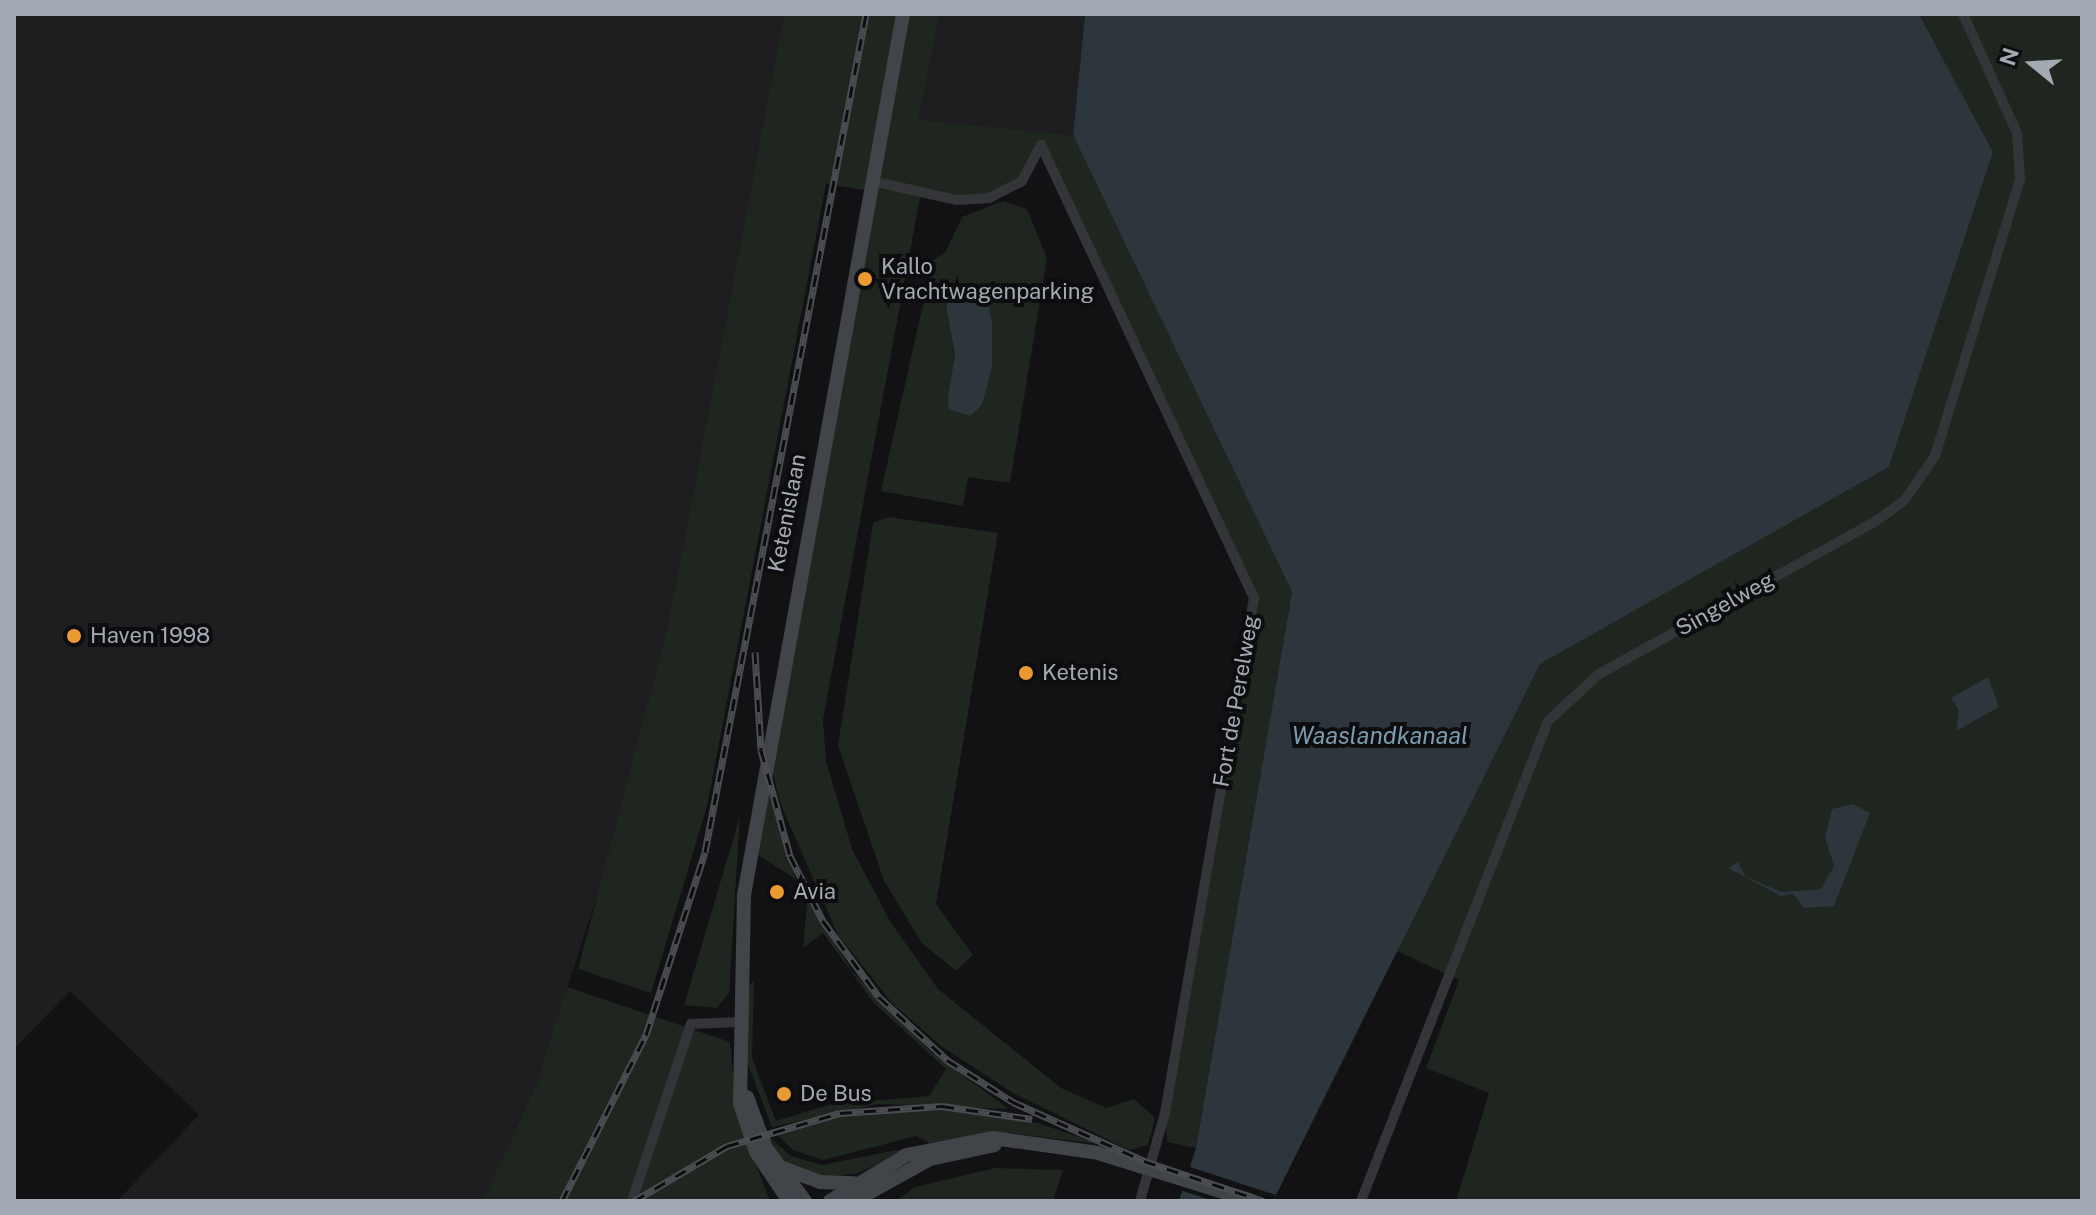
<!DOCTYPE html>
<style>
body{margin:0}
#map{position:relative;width:2096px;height:1215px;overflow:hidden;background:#121214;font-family:"Public Sans",sans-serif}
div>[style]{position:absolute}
.built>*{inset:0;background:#1e1e20}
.green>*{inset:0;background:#1e261f}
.water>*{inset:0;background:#2c363c}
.pier>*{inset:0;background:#121214}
.street>*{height:10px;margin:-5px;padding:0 5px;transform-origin:5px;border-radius:5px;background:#333538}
.secondary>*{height:14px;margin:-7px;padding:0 7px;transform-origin:7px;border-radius:7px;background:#414448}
.rail>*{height:7px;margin-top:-3.5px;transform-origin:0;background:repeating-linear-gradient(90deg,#0d0d0f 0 12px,#4a4d51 0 24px);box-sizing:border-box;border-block:2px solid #4a4d51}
.dots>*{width:22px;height:22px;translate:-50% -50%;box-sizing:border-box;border:4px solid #0d0d0f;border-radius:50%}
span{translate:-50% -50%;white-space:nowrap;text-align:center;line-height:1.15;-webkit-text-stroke:8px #0d0d0f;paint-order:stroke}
.poi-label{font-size:22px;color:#a4aab4}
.left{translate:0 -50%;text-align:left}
.street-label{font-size:22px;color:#a4aab4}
.water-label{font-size:24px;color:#7b9cae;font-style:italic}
.frame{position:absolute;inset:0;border:16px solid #a4aab4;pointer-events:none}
.north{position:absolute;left:1992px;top:24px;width:80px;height:80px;-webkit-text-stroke:6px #0d0d0f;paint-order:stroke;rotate:288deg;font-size:22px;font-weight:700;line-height:32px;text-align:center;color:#a4aab4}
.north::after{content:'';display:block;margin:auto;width:28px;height:36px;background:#a4aab4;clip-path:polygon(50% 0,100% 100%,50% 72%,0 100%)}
</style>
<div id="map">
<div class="built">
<i style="clip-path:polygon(14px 14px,784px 14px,667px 631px,627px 803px,535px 1088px,482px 1201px,117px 1201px,199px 1115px,70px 991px,14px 1049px)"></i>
<i style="clip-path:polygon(940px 14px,1085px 14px,1073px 135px,919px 121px)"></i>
</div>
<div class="green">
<i style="clip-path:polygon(784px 14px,940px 14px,919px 120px,1073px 135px,1292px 592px,1196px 1148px,1167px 1142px,1165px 1113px,1254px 598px,1041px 146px,1030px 169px,989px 198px,921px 192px,823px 720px,826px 761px,852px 849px,891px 923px,938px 989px,1061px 1088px,1106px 1108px,1134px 1099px,1155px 1118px,1148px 1145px,1129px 1150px,1013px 1093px,941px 1046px,892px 1003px,838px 935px,780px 803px,770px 758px,876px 192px,826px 184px,707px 806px,651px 993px,578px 969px,667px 631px)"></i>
<i style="clip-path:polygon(1919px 14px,2082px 14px,2082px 1201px,1456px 1201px,1489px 1093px,1426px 1068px,1459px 980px,1395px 950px,1540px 664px,1889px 467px,1993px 152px)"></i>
<i style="clip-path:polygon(evenodd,1003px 201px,1027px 209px,1047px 258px,1010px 483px,968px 477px,963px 506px,881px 491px,933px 260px,945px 253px,962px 217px,1003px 201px,977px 285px,988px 298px,992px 323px,982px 405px,948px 396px,955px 354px,946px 306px,977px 285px)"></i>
<i style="clip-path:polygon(888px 517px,998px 533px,936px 904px,973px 955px,956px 971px,922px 943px,884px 881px,838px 745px,873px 523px)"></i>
<i style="clip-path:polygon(768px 791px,795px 878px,852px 971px,931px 1052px,1009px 1109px,878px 1104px,772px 1127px,747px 1062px,747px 987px,754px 981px,752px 1058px,776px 1121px,832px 1104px,929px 1096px,946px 1069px,874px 1003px,823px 933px,803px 948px,807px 904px,794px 878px,757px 854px)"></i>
<i style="clip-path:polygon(740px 816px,729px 993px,717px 1008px,684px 1005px)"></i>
<i style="clip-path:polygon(567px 987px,730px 1042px,737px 1115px,770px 1201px,482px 1201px,535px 1088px)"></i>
<i style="clip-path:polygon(952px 1110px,1038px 1123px,1099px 1144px,1011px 1133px,929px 1143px,916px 1136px,823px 1160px,793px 1150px,775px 1133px,851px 1114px)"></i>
<i style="clip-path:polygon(767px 1135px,791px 1156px,822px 1165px,922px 1145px,855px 1174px,822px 1177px,781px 1159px)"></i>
<i style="clip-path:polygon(995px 1168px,1063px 1170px,1053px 1201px,896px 1201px,915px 1187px)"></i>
</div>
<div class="water">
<i style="clip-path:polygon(1085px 14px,1919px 14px,1993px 152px,1889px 467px,1540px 664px,1273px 1201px,1179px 1201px,1196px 1148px,1292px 592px,1073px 135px)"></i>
<i style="clip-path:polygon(962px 282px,988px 298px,992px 323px,992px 366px,982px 405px,970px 416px,949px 409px,948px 396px,955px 354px,946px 306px)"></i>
<i style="clip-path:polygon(1988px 677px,1999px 707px,1956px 731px,1959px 710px,1951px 698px)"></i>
<i style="clip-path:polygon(1853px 804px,1870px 813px,1834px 906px,1804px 908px,1793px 894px,1781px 896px,1728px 868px,1738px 862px,1746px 877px,1782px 892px,1821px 889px,1834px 866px,1825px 837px,1832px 809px)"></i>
</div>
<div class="pier">
<i style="clip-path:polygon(1187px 1166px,1276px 1195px,1274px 1201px,1214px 1201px,1180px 1190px)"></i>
</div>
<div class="street">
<i style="left:1041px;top:145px;width:501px;rotate:64.82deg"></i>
<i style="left:1254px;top:598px;width:523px;rotate:99.8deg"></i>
<i style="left:1165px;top:1113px;width:91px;rotate:105.9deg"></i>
<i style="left:872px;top:181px;width:86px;rotate:12.7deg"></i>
<i style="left:956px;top:200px;width:33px;rotate:-3deg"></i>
<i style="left:989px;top:198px;width:37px;rotate:-27deg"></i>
<i style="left:1022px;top:181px;width:41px;rotate:-62.2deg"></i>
<i style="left:632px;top:1201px;width:187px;rotate:-71.6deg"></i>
<i style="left:691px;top:1024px;width:48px;rotate:-2.4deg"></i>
<i style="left:1361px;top:1201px;width:515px;rotate:-68.71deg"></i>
<i style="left:1548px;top:721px;width:69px;rotate:-42.7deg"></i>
<i style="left:1599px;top:674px;width:316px;rotate:-28.9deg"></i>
<i style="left:1876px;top:521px;width:34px;rotate:-36deg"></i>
<i style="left:1904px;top:501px;width:55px;rotate:-55.4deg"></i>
<i style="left:1935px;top:456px;width:290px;rotate:-72.9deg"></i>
<i style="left:2020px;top:179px;width:46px;rotate:-93.7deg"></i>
<i style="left:2017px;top:133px;width:131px;rotate:-114.4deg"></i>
</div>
<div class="secondary">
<i style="left:747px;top:1097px;width:54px;rotate:69.6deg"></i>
<i style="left:766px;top:1148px;width:66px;rotate:53.7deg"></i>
<i style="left:778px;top:1166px;width:45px;rotate:20.9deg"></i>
<i style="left:820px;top:1182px;width:34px;rotate:2deg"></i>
<i style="left:789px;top:1201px;width:59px;rotate:-124deg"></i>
<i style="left:756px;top:1152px;width:52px;rotate:-108.1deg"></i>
<i style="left:740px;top:1103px;width:208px;rotate:-88.9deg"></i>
<i style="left:744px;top:895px;width:895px;rotate:-79.77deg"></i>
<i style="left:830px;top:1201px;width:90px;rotate:-30.9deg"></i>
<i style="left:907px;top:1155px;width:88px;rotate:-11.2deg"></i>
<i style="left:993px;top:1138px;width:106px;rotate:8.1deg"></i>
<i style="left:1098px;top:1153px;width:161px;rotate:17.3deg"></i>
<i style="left:854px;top:1201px;width:87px;rotate:-28.9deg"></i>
<i style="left:930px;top:1159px;width:66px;rotate:-12.2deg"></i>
</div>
<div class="rail">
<i style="left:755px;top:652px;width:98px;rotate:86.5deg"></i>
<i style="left:761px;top:750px;width:110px;rotate:74.7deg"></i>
<i style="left:790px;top:856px;width:73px;rotate:63.1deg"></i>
<i style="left:823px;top:921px;width:94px;rotate:53.6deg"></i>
<i style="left:879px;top:997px;width:93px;rotate:42.8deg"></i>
<i style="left:947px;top:1060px;width:78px;rotate:32.5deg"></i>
<i style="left:1013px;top:1102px;width:144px;rotate:24.2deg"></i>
<i style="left:1144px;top:1161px;width:126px;rotate:18.6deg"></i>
<i style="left:562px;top:1201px;width:186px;rotate:-63.2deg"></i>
<i style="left:646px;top:1035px;width:192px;rotate:-72.1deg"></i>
<i style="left:705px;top:852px;width:853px;rotate:-79.12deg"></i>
<i style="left:634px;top:1201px;width:108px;rotate:-30.6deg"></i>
<i style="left:727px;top:1146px;width:118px;rotate:-16.3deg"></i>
<i style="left:840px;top:1113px;width:102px;rotate:-3.9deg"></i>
<i style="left:942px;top:1106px;width:91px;rotate:8.2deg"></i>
</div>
<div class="dots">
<i style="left:865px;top:279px;background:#eb9932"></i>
<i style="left:74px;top:636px;background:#eb9932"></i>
<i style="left:1026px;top:673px;background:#eb9932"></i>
<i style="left:777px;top:892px;background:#eb9932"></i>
<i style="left:784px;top:1094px;background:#eb9932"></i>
</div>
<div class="poi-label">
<span class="left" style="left:881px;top:279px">Kallo<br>Vrachtwagenparking</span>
<span class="left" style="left:90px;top:636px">Haven 1998</span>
<span class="left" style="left:1042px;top:673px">Ketenis</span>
<span class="left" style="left:793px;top:892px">Avia</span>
<span class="left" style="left:800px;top:1094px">De Bus</span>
</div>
<div class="street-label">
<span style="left:787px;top:513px;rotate:-79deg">Ketenislaan</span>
<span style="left:1725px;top:604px;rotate:-29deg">Singelweg</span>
<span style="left:1236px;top:701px;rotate:-80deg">Fort de Perelweg</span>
</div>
<div class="water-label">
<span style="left:1380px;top:736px">Waaslandkanaal</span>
</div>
<div class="frame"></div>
<div class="north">N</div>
</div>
